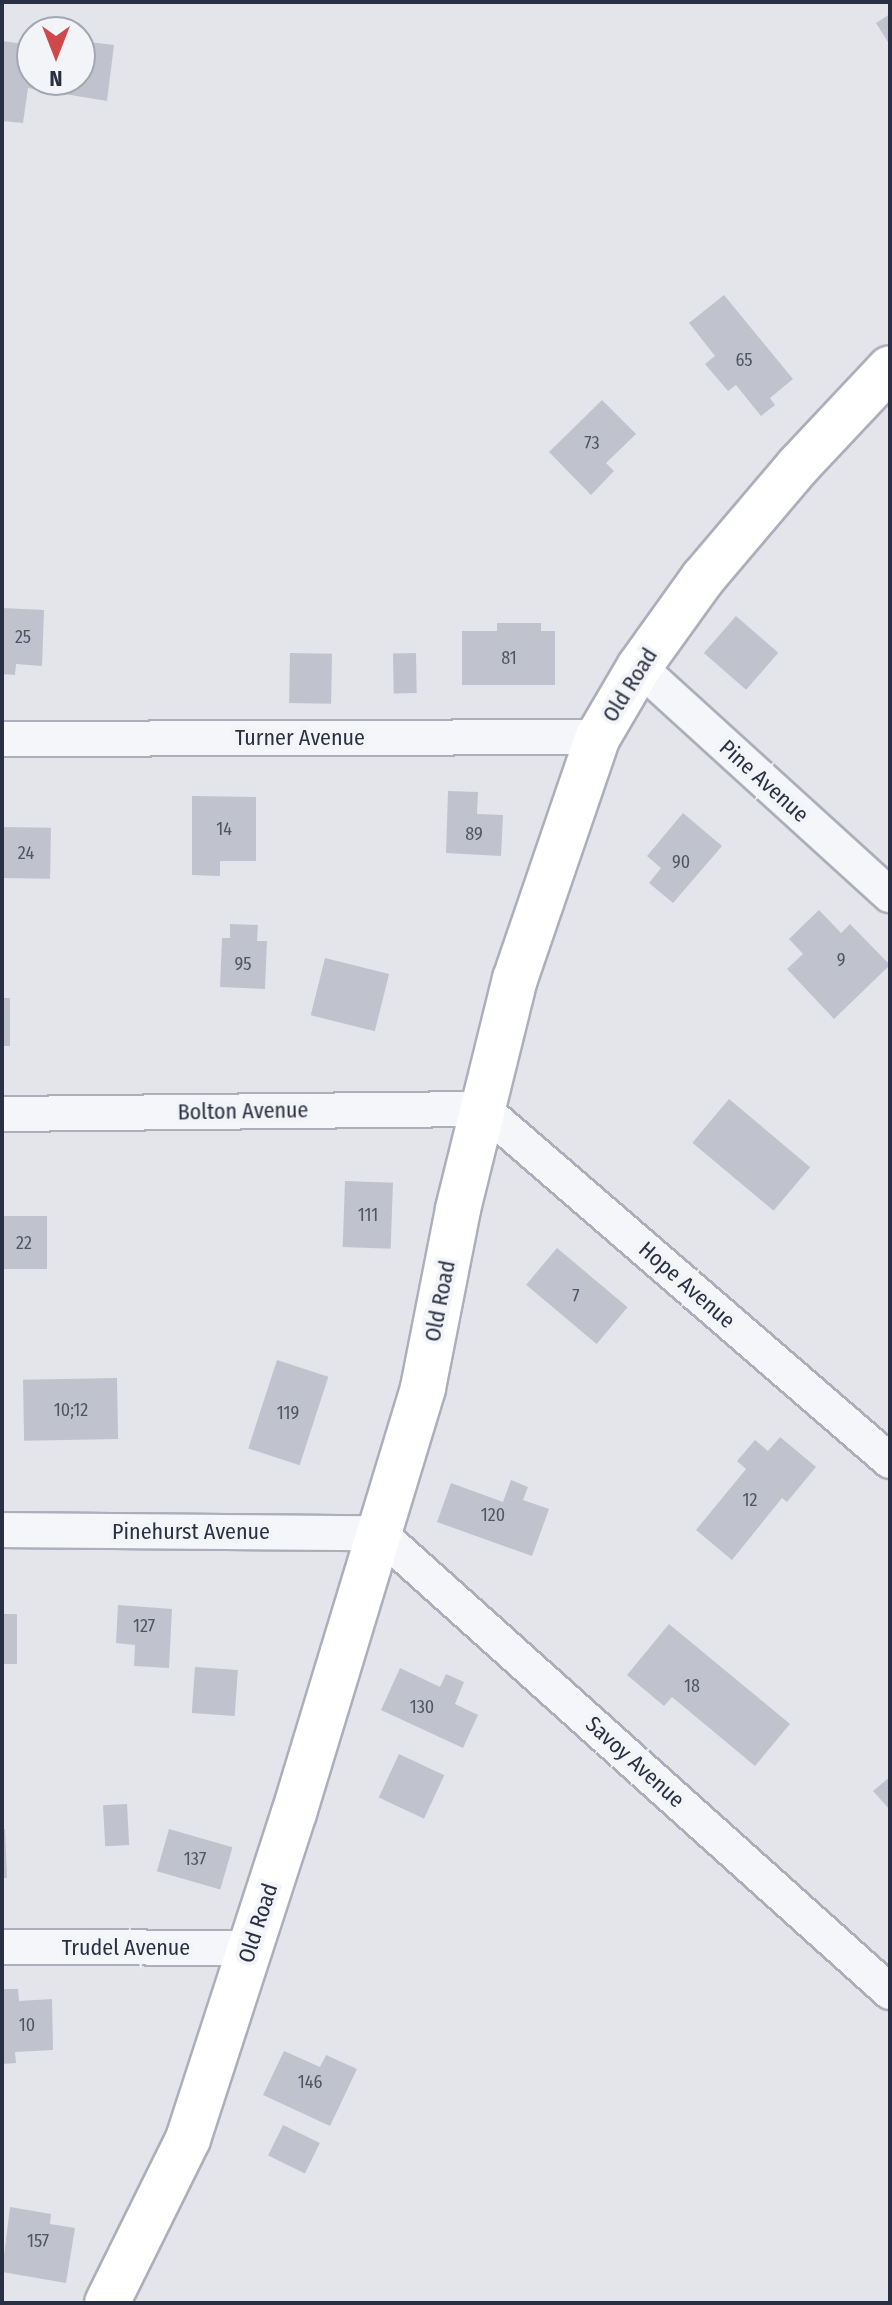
<!DOCTYPE html>
<style>
body{margin:0}
#map{position:relative;width:892px;height:2305px;overflow:hidden;background:#e3e5eb;font-family:"Fira Sans Condensed",sans-serif}
div>[style]{position:absolute}
.building>*{inset:0;background:#c0c3ce;transform-origin:0 0}
.roads{filter:drop-shadow(2px 0 #acafb9) drop-shadow(-2px 0 #acafb9) drop-shadow(0 2px #acafb9) drop-shadow(0 -2px #acafb9)}
.street>*{height:34px;margin:-17px;padding:0 17px;transform-origin:17px;border-radius:17px;background:#f5f6f9}
.secondary>*{height:44px;margin:-22px;padding:0 22px;transform-origin:22px;border-radius:22px;background:#fff}
span{translate:-50% -50%;white-space:nowrap;text-align:center;line-height:1.15;-webkit-text-stroke:8px #f2f4f8;paint-order:stroke}
.number-label{font-size:18px;color:#505566}
.number-label span{-webkit-text-stroke-width:0}
.street-label{font-size:22px;color:#2a3043}
.frame{position:absolute;inset:0;border:4px solid #2a3043;pointer-events:none}
.north{position:absolute;left:16px;top:16px;width:80px;height:80px;box-sizing:border-box;background:#f2f4f8;border:2px solid #a2a6b0;border-radius:50%;rotate:180deg;font-size:22px;font-weight:700;line-height:32px;text-align:center;color:#2a3043}
.north::after{content:'';display:block;margin:auto;width:28px;height:36px;background:#cf494b;clip-path:polygon(50% 0,100% 100%,50% 72%,0 100%)}
</style>
<div id="map">
<div class="building">
<i style="clip-path:polygon(890px 14px,890px 45px,876px 23px)"></i>
<i style="clip-path:polygon(2px 41px,32px 45px,32px 80px,80px 80px,80px 41px,114px 45px,107px 101px,28px 88px,23px 123px,2px 121px)"></i>
<i style="clip-path:polygon(724px 295px,793px 379px,770px 398px,775px 405px,761px 416px,736px 385px,728px 391px,705px 364px,715px 356px,689px 323px)"></i>
<i style="clip-path:polygon(602px 400px,636px 434px,606px 463px,614px 471px,591px 495px,549px 452px)"></i>
<i style="clip-path:polygon(2px 608px,44px 610px,42px 666px,16px 664px,15px 675px,2px 674px)"></i>
<i style="left:736px;top:616px;width:56px;height:49px;rotate:41deg"></i>
<i style="clip-path:polygon(497px 623px,541px 623px,541px 631px,555px 631px,555px 685px,462px 685px,462px 631px,497px 631px)"></i>
<i style="left:290px;top:653px;width:42px;height:50px;rotate:1deg"></i>
<i style="left:416px;top:653px;width:40px;height:23px;rotate:89deg"></i>
<i style="clip-path:polygon(448px 791px,478px 792px,477px 814px,503px 815px,501px 856px,446px 853px)"></i>
<i style="clip-path:polygon(192px 796px,256px 797px,256px 861px,220px 861px,220px 876px,192px 875px)"></i>
<i style="clip-path:polygon(683px 813px,722px 846px,673px 903px,649px 883px,661px 868px,647px 856px)"></i>
<i style="left:2px;top:827px;width:49px;height:51px;rotate:1deg"></i>
<i style="clip-path:polygon(819px 910px,841px 933px,850px 924px,890px 965px,834px 1019px,787px 969px,803px 954px,789px 939px)"></i>
<i style="clip-path:polygon(230px 924px,258px 925px,257px 941px,267px 941px,265px 989px,220px 987px,222px 938px,230px 938px)"></i>
<i style="left:325px;top:958px;width:66px;height:59px;rotate:14deg"></i>
<i style="left:2px;top:998px;width:8px;height:48px"></i>
<i style="left:729px;top:1099px;width:106px;height:57px;rotate:40deg"></i>
<i style="left:345px;top:1181px;width:48px;height:66px;rotate:2deg"></i>
<i style="left:2px;top:1216px;width:45px;height:53px"></i>
<i style="left:557px;top:1248px;width:92px;height:48px;rotate:40deg"></i>
<i style="left:277px;top:1360px;width:54px;height:93px;rotate:18deg"></i>
<i style="left:117px;top:1378px;width:61px;height:94px;rotate:89deg"></i>
<i style="clip-path:polygon(780px 1437px,816px 1467px,787px 1502px,782px 1498px,732px 1560px,696px 1530px,746px 1469px,737px 1461px,755px 1440px,768px 1451px)"></i>
<i style="clip-path:polygon(511px 1480px,528px 1487px,523px 1500px,549px 1509px,532px 1556px,437px 1522px,451px 1483px,503px 1502px)"></i>
<i style="clip-path:polygon(118px 1605px,172px 1609px,169px 1668px,134px 1666px,135px 1645px,116px 1643px)"></i>
<i style="left:2px;top:1614px;width:15px;height:50px"></i>
<i style="clip-path:polygon(669px 1624px,790px 1724px,755px 1766px,672px 1697px,664px 1706px,627px 1675px)"></i>
<i style="left:195px;top:1667px;width:43px;height:46px;rotate:4deg"></i>
<i style="clip-path:polygon(400px 1668px,440px 1687px,446px 1674px,464px 1682px,455px 1704px,478px 1715px,463px 1748px,381px 1710px)"></i>
<i style="left:399px;top:1754px;width:50px;height:48px;rotate:25deg"></i>
<i style="clip-path:polygon(890px 1777px,890px 1810px,873px 1791px)"></i>
<i style="left:127px;top:1804px;width:41px;height:24px;rotate:87deg"></i>
<i style="clip-path:polygon(2px 1829px,5px 1829px,7px 1878px,2px 1878px)"></i>
<i style="left:169px;top:1829px;width:66px;height:44px;rotate:16deg"></i>
<i style="clip-path:polygon(2px 1989px,18px 1989px,19px 2001px,52px 1999px,53px 2050px,15px 2052px,16px 2063px,2px 2064px)"></i>
<i style="clip-path:polygon(284px 2051px,320px 2067px,326px 2055px,357px 2069px,330px 2126px,263px 2095px)"></i>
<i style="left:283px;top:2125px;width:41px;height:34px;rotate:26deg"></i>
<i style="clip-path:polygon(10px 2207px,51px 2214px,50px 2224px,75px 2228px,66px 2283px,2px 2272px)"></i>
</div>
<div class="roads">
<div class="street">
<i style="left:639px;top:667px;width:339px;rotate:42.3deg"></i>
<i style="left:2px;top:739px;width:596px;rotate:-0.19deg"></i>
<i style="left:2px;top:1114px;width:481px;rotate:-0.6deg"></i>
<i style="left:483px;top:1109px;width:538px;rotate:40.86deg"></i>
<i style="left:2px;top:1530px;width:377px;rotate:0.5deg"></i>
<i style="left:379px;top:1533px;width:687px;rotate:41.93deg"></i>
<i style="left:2px;top:1947px;width:248px;rotate:0.2deg"></i>
</div>
<div class="secondary">
<i style="left:107px;top:2303px;width:183px;rotate:-63.7deg"></i>
<i style="left:188px;top:2139px;width:343px;rotate:-72deg"></i>
<i style="left:294px;top:1813px;width:444px;rotate:-73.1deg"></i>
<i style="left:423px;top:1388px;width:182px;rotate:-78.9deg"></i>
<i style="left:458px;top:1209px;width:237px;rotate:-76.1deg"></i>
<i style="left:515px;top:979px;width:256px;rotate:-71.1deg"></i>
<i style="left:598px;top:737px;width:81px;rotate:-59.6deg"></i>
<i style="left:639px;top:667px;width:110px;rotate:-54.3deg"></i>
<i style="left:703px;top:578px;width:147px;rotate:-49.7deg"></i>
<i style="left:798px;top:466px;width:134px;rotate:-46.8deg"></i>
</div>
</div>
<div class="number-label">
<span style="left:744px;top:360px">65</span>
<span style="left:592px;top:443px">73</span>
<span style="left:23px;top:637px">25</span>
<span style="left:509px;top:658px">81</span>
<span style="left:224px;top:829px">14</span>
<span style="left:474px;top:834px">89</span>
<span style="left:26px;top:853px">24</span>
<span style="left:681px;top:862px">90</span>
<span style="left:841px;top:960px">9</span>
<span style="left:243px;top:964px">95</span>
<span style="left:368px;top:1215px">111</span>
<span style="left:24px;top:1243px">22</span>
<span style="left:576px;top:1296px">7</span>
<span style="left:71px;top:1410px">10;12</span>
<span style="left:288px;top:1413px">119</span>
<span style="left:750px;top:1500px">12</span>
<span style="left:493px;top:1515px">120</span>
<span style="left:144px;top:1626px">127</span>
<span style="left:692px;top:1686px">18</span>
<span style="left:422px;top:1707px">130</span>
<span style="left:195px;top:1859px">137</span>
<span style="left:27px;top:2025px">10</span>
<span style="left:310px;top:2082px">146</span>
<span style="left:38px;top:2241px">157</span>
</div>
<div class="street-label">
<span style="left:630px;top:685px;rotate:-58deg">Old Road</span>
<span style="left:300px;top:738px">Turner Avenue</span>
<span style="left:764px;top:781px;rotate:42deg">Pine Avenue</span>
<span style="left:243px;top:1111px;rotate:-1deg">Bolton Avenue</span>
<span style="left:687px;top:1285px;rotate:41deg">Hope Avenue</span>
<span style="left:440px;top:1301px;rotate:-79deg">Old Road</span>
<span style="left:191px;top:1532px">Pinehurst Avenue</span>
<span style="left:635px;top:1762px;rotate:42deg">Savoy Avenue</span>
<span style="left:258px;top:1923px;rotate:-72deg">Old Road</span>
<span style="left:126px;top:1948px">Trudel Avenue</span>
</div>
<div class="frame"></div>
<div class="north">N</div>
</div>
